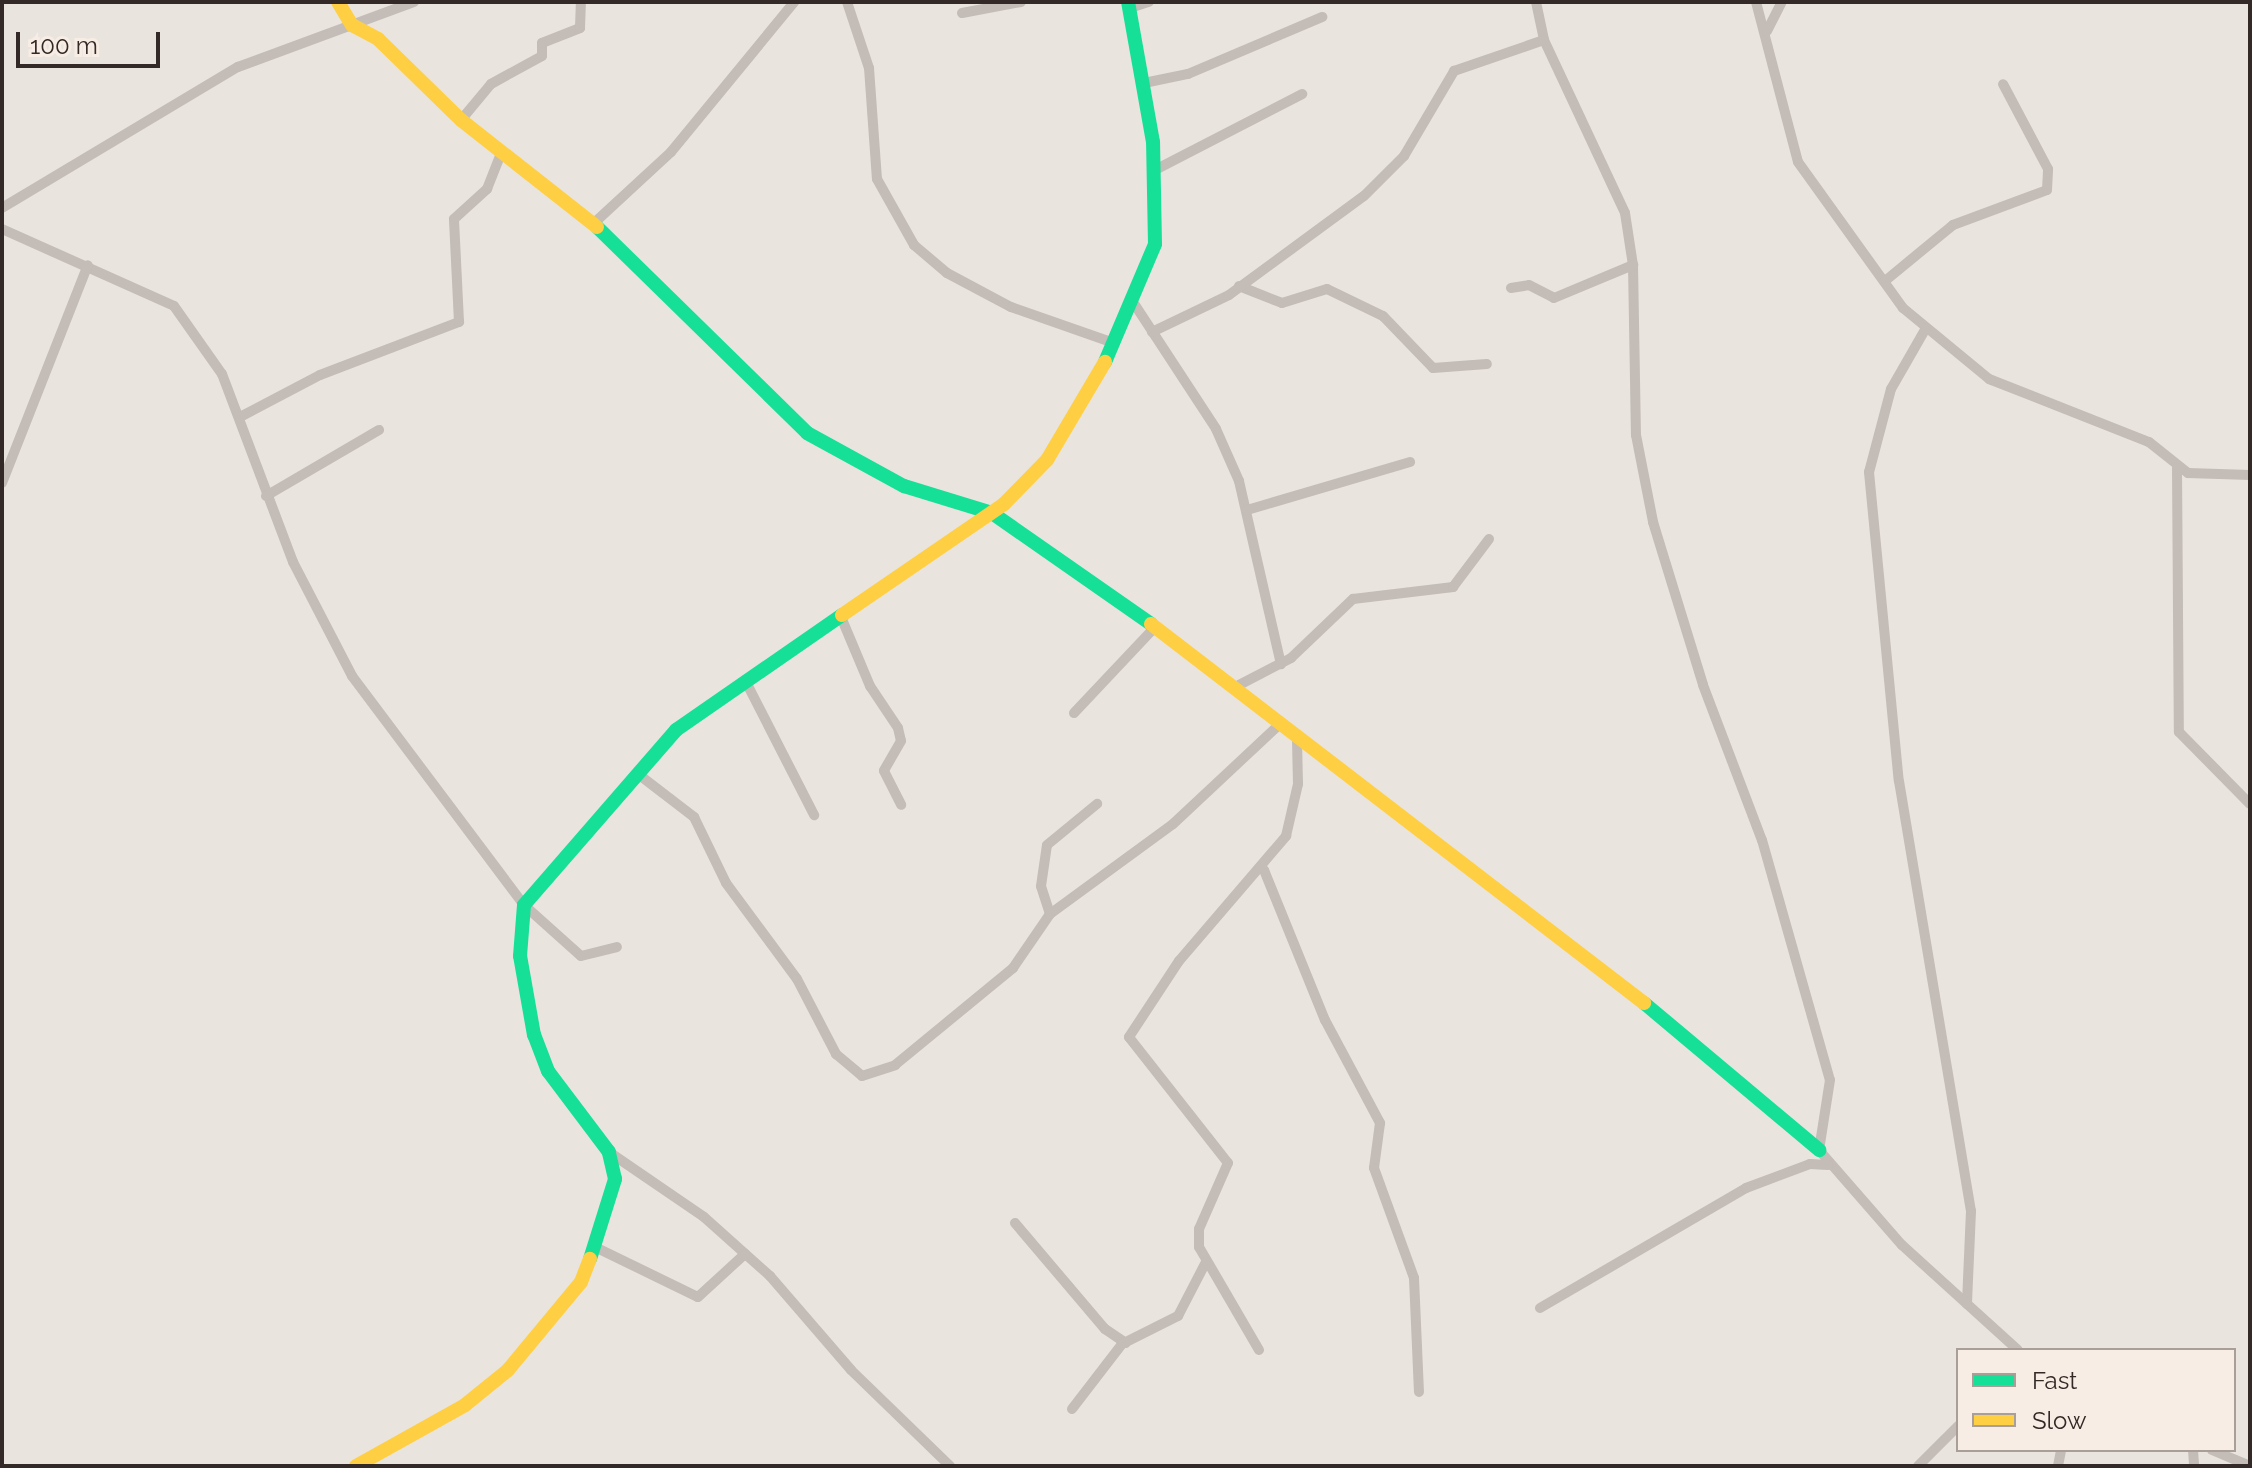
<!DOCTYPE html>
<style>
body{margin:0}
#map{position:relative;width:2252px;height:1468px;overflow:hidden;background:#eae4de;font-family:Raleway,sans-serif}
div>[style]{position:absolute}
.street>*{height:10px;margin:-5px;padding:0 5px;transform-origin:5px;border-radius:5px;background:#c3bcb7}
.fast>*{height:14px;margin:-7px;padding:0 7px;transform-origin:7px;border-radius:7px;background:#16e098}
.slow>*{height:14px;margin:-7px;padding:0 7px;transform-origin:7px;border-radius:7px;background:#ffcf43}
span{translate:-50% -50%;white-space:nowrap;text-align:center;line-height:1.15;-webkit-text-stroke:7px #f8ede4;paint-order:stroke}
.frame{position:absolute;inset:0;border:4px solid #332926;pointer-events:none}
.legend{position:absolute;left:1956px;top:1348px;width:280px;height:104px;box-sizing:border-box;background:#f8ede4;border:2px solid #a99f98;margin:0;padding:10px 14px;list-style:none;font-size:24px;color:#332926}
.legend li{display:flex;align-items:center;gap:16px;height:40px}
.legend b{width:40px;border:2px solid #a99f98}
.scale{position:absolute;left:16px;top:32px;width:144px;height:36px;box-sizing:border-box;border:4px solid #332926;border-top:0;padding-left:10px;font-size:24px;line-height:28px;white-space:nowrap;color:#332926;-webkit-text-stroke:6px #f8ede4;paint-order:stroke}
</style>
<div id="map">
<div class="street">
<i style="left:847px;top:2px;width:70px;rotate:71.6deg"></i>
<i style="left:869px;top:68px;width:111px;rotate:85.9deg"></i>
<i style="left:877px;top:179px;width:76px;rotate:60.7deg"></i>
<i style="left:914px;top:245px;width:43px;rotate:40.3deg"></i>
<i style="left:947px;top:273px;width:72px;rotate:28deg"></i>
<i style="left:1011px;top:307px;width:109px;rotate:19.3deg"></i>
<i style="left:1536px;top:2px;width:39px;rotate:78deg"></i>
<i style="left:1544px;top:40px;width:191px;rotate:64.9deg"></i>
<i style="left:1625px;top:213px;width:53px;rotate:81.3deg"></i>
<i style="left:1633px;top:265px;width:170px;rotate:89deg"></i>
<i style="left:1636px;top:435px;width:89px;rotate:78.9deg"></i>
<i style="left:1653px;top:522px;width:170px;rotate:72.9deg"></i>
<i style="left:1703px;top:685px;width:166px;rotate:69.2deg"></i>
<i style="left:1762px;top:840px;width:249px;rotate:74.2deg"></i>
<i style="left:1830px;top:1080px;width:71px;rotate:98.9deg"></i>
<i style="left:1819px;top:1150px;width:126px;rotate:48.9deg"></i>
<i style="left:1902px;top:1245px;width:156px;rotate:42.2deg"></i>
<i style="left:1756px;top:2px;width:165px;rotate:75.3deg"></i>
<i style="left:1798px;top:162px;width:180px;rotate:54.3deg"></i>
<i style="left:1903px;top:308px;width:112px;rotate:39.5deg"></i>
<i style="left:1989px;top:379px;width:172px;rotate:21.5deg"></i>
<i style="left:2149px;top:442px;width:50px;rotate:38.5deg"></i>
<i style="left:2188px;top:473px;width:62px;rotate:1.8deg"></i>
<i style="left:1130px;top:8px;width:20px;rotate:-18deg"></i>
<i style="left:962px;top:13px;width:60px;rotate:-10.6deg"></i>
<i style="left:1767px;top:31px;width:33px;rotate:-63deg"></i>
<i style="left:1144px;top:83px;width:45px;rotate:-11.6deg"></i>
<i style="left:1188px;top:74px;width:146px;rotate:-23deg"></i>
<i style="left:461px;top:120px;width:47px;rotate:-50.2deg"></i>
<i style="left:491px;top:84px;width:58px;rotate:-28.8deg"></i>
<i style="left:542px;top:56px;width:13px;rotate:-90deg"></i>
<i style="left:542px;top:43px;width:41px;rotate:-21.5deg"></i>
<i style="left:580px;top:28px;width:26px;rotate:-88deg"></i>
<i style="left:1153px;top:171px;width:168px;rotate:-27.3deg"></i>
<i style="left:2px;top:208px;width:275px;rotate:-30.9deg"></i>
<i style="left:238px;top:67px;width:188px;rotate:-20.3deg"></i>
<i style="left:593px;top:224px;width:106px;rotate:-42.7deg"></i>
<i style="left:671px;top:152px;width:194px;rotate:-50.6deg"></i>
<i style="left:2px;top:229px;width:188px;rotate:24.1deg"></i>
<i style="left:174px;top:306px;width:83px;rotate:54.8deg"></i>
<i style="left:222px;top:374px;width:201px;rotate:69.3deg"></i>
<i style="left:293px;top:562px;width:128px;rotate:62.6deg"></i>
<i style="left:352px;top:676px;width:286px;rotate:53.1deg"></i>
<i style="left:524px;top:905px;width:76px;rotate:41.8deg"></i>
<i style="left:581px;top:956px;width:37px;rotate:-14deg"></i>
<i style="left:1885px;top:281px;width:88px;rotate:-39.5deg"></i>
<i style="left:1953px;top:225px;width:100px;rotate:-20.4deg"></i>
<i style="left:2047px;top:190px;width:21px;rotate:-87deg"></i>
<i style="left:2048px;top:169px;width:96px;rotate:-117.9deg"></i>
<i style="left:1239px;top:286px;width:46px;rotate:21.6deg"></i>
<i style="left:1282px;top:303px;width:47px;rotate:-17.3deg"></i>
<i style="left:1327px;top:289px;width:62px;rotate:25.7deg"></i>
<i style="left:1383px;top:316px;width:72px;rotate:46.1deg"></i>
<i style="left:1433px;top:368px;width:54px;rotate:-4.2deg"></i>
<i style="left:1511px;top:288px;width:18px;rotate:-9deg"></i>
<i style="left:1529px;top:285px;width:28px;rotate:27deg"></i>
<i style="left:1554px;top:298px;width:86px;rotate:-22.7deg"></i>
<i style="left:1135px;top:305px;width:148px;rotate:56.8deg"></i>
<i style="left:1216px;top:429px;width:57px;rotate:66.1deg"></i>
<i style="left:1239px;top:481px;width:188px;rotate:77.1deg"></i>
<i style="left:1926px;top:328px;width:70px;rotate:119.8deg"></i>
<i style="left:1891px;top:389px;width:86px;rotate:104.8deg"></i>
<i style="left:1869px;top:472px;width:310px;rotate:84.5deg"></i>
<i style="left:1899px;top:781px;width:436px;rotate:80.5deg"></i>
<i style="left:1971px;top:1211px;width:93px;rotate:92.5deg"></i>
<i style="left:1152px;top:332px;width:85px;rotate:-25.7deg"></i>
<i style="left:1229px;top:295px;width:167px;rotate:-36.3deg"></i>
<i style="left:1364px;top:196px;width:57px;rotate:-45deg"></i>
<i style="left:1404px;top:156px;width:99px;rotate:-59.5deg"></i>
<i style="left:1454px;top:71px;width:95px;rotate:-19deg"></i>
<i style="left:240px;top:417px;width:90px;rotate:-27.7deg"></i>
<i style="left:320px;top:375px;width:149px;rotate:-20.9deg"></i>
<i style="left:459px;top:322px;width:103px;rotate:-92.8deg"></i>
<i style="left:454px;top:219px;width:45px;rotate:-42.3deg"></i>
<i style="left:487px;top:189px;width:41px;rotate:-68.5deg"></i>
<i style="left:2177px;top:468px;width:264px;rotate:89.6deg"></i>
<i style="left:2179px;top:732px;width:101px;rotate:45.4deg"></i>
<i style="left:2px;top:483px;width:234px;rotate:-68.5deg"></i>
<i style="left:266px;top:496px;width:131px;rotate:-30.3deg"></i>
<i style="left:1247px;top:510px;width:170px;rotate:-16.4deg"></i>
<i style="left:841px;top:617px;width:75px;rotate:67.2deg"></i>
<i style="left:870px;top:686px;width:50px;rotate:56.3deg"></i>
<i style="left:898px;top:728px;width:13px;rotate:77deg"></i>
<i style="left:901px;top:741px;width:34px;rotate:120deg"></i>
<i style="left:884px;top:771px;width:38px;rotate:63deg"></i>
<i style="left:745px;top:680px;width:152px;rotate:62.9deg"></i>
<i style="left:1239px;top:685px;width:59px;rotate:-27.4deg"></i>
<i style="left:1291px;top:658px;width:86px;rotate:-43.6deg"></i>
<i style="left:1353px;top:599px;width:101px;rotate:-6.8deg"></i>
<i style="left:1453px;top:587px;width:60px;rotate:-53.1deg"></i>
<i style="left:1074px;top:713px;width:117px;rotate:-46.7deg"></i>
<i style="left:638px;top:774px;width:71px;rotate:37.5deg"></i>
<i style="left:694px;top:817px;width:73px;rotate:64.1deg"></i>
<i style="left:726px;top:883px;width:119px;rotate:53.5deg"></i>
<i style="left:797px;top:979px;width:85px;rotate:62.5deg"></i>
<i style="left:836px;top:1054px;width:34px;rotate:40deg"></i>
<i style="left:862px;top:1076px;width:35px;rotate:-18deg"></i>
<i style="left:895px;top:1065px;width:153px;rotate:-39.4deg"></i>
<i style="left:1013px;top:968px;width:65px;rotate:-55.6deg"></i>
<i style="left:1050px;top:914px;width:29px;rotate:-108deg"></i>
<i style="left:1041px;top:886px;width:41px;rotate:-81.7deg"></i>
<i style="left:1047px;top:845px;width:65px;rotate:-39.4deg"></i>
<i style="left:1264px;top:870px;width:162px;rotate:67.9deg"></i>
<i style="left:1325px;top:1020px;width:117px;rotate:61.9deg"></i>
<i style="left:1380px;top:1123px;width:45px;rotate:97.6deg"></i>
<i style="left:1374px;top:1168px;width:117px;rotate:70deg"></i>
<i style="left:1414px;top:1278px;width:114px;rotate:87.5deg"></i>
<i style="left:1050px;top:914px;width:152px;rotate:-36.2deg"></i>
<i style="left:1173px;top:824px;width:146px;rotate:-43.1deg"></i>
<i style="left:609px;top:1152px;width:115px;rotate:34.4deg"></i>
<i style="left:704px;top:1217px;width:89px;rotate:41.8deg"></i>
<i style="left:770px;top:1276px;width:124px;rotate:49.2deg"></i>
<i style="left:851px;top:1370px;width:138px;rotate:44.1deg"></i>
<i style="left:1015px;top:1223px;width:139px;rotate:49.7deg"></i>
<i style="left:1105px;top:1329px;width:25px;rotate:34deg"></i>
<i style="left:597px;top:1248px;width:112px;rotate:25.9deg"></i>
<i style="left:698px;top:1297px;width:64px;rotate:-42.5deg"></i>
<i style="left:1540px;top:1308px;width:238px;rotate:-30.2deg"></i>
<i style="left:1746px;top:1188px;width:68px;rotate:-20.6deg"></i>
<i style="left:1810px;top:1164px;width:18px;rotate:3deg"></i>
<i style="left:1259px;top:1350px;width:119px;rotate:-120.2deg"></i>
<i style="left:1199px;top:1247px;width:18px;rotate:-90deg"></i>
<i style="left:1199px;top:1229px;width:72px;rotate:-66.3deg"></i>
<i style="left:1228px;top:1163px;width:160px;rotate:-128.2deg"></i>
<i style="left:1129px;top:1037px;width:91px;rotate:-56.7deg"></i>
<i style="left:1179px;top:961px;width:165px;rotate:-49.4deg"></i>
<i style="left:1286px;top:836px;width:53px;rotate:-77deg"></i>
<i style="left:1298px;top:784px;width:43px;rotate:-91.3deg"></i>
<i style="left:1072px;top:1409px;width:82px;rotate:-52.4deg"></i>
<i style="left:1122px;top:1344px;width:63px;rotate:-26.6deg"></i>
<i style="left:1178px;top:1316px;width:61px;rotate:-62.6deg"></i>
<i style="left:2193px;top:1450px;width:16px;rotate:86deg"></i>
<i style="left:2212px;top:1450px;width:41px;rotate:22.8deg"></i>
<i style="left:1918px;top:1466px;width:57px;rotate:-45deg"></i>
<i style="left:2058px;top:1466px;width:16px;rotate:-79deg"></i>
</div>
<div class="fast">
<i style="left:597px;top:227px;width:294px;rotate:44.4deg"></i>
<i style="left:807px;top:433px;width:111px;rotate:28.7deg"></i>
<i style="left:904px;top:486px;width:92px;rotate:17.1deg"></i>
<i style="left:992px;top:513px;width:194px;rotate:34.9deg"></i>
<i style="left:1105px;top:362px;width:128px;rotate:-67deg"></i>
<i style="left:1155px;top:244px;width:102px;rotate:-91.1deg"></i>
<i style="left:1153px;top:142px;width:142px;rotate:-100.1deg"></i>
<i style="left:1644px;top:1003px;width:229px;rotate:40deg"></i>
<i style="left:590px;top:1259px;width:84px;rotate:-72.6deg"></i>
<i style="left:615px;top:1179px;width:28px;rotate:-103deg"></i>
<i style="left:609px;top:1152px;width:101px;rotate:-127deg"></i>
<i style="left:548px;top:1071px;width:39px;rotate:-111deg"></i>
<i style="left:534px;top:1035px;width:80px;rotate:-100deg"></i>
<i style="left:520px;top:956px;width:51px;rotate:-85.5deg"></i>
<i style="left:524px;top:905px;width:232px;rotate:-49deg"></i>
<i style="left:676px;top:730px;width:202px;rotate:-34.7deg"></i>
</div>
<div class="slow">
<i style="left:338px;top:2px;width:27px;rotate:59deg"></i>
<i style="left:352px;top:25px;width:30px;rotate:28deg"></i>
<i style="left:378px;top:39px;width:116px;rotate:44.3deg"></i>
<i style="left:461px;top:120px;width:173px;rotate:38.2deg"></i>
<i style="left:842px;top:615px;width:196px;rotate:-34.4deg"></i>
<i style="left:1004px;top:504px;width:62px;rotate:-45.7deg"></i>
<i style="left:1047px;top:460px;width:114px;rotate:-59.4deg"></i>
<i style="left:1151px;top:624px;width:622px;rotate:37.55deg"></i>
<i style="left:356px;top:1466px;width:125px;rotate:-29.2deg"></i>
<i style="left:465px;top:1405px;width:55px;rotate:-39.1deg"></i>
<i style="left:508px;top:1370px;width:114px;rotate:-50.3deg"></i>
<i style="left:581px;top:1282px;width:25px;rotate:-69deg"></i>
</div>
<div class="frame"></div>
<ul class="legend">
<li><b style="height:10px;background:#16e098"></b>Fast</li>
<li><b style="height:10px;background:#ffcf43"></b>Slow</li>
</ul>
<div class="scale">100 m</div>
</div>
